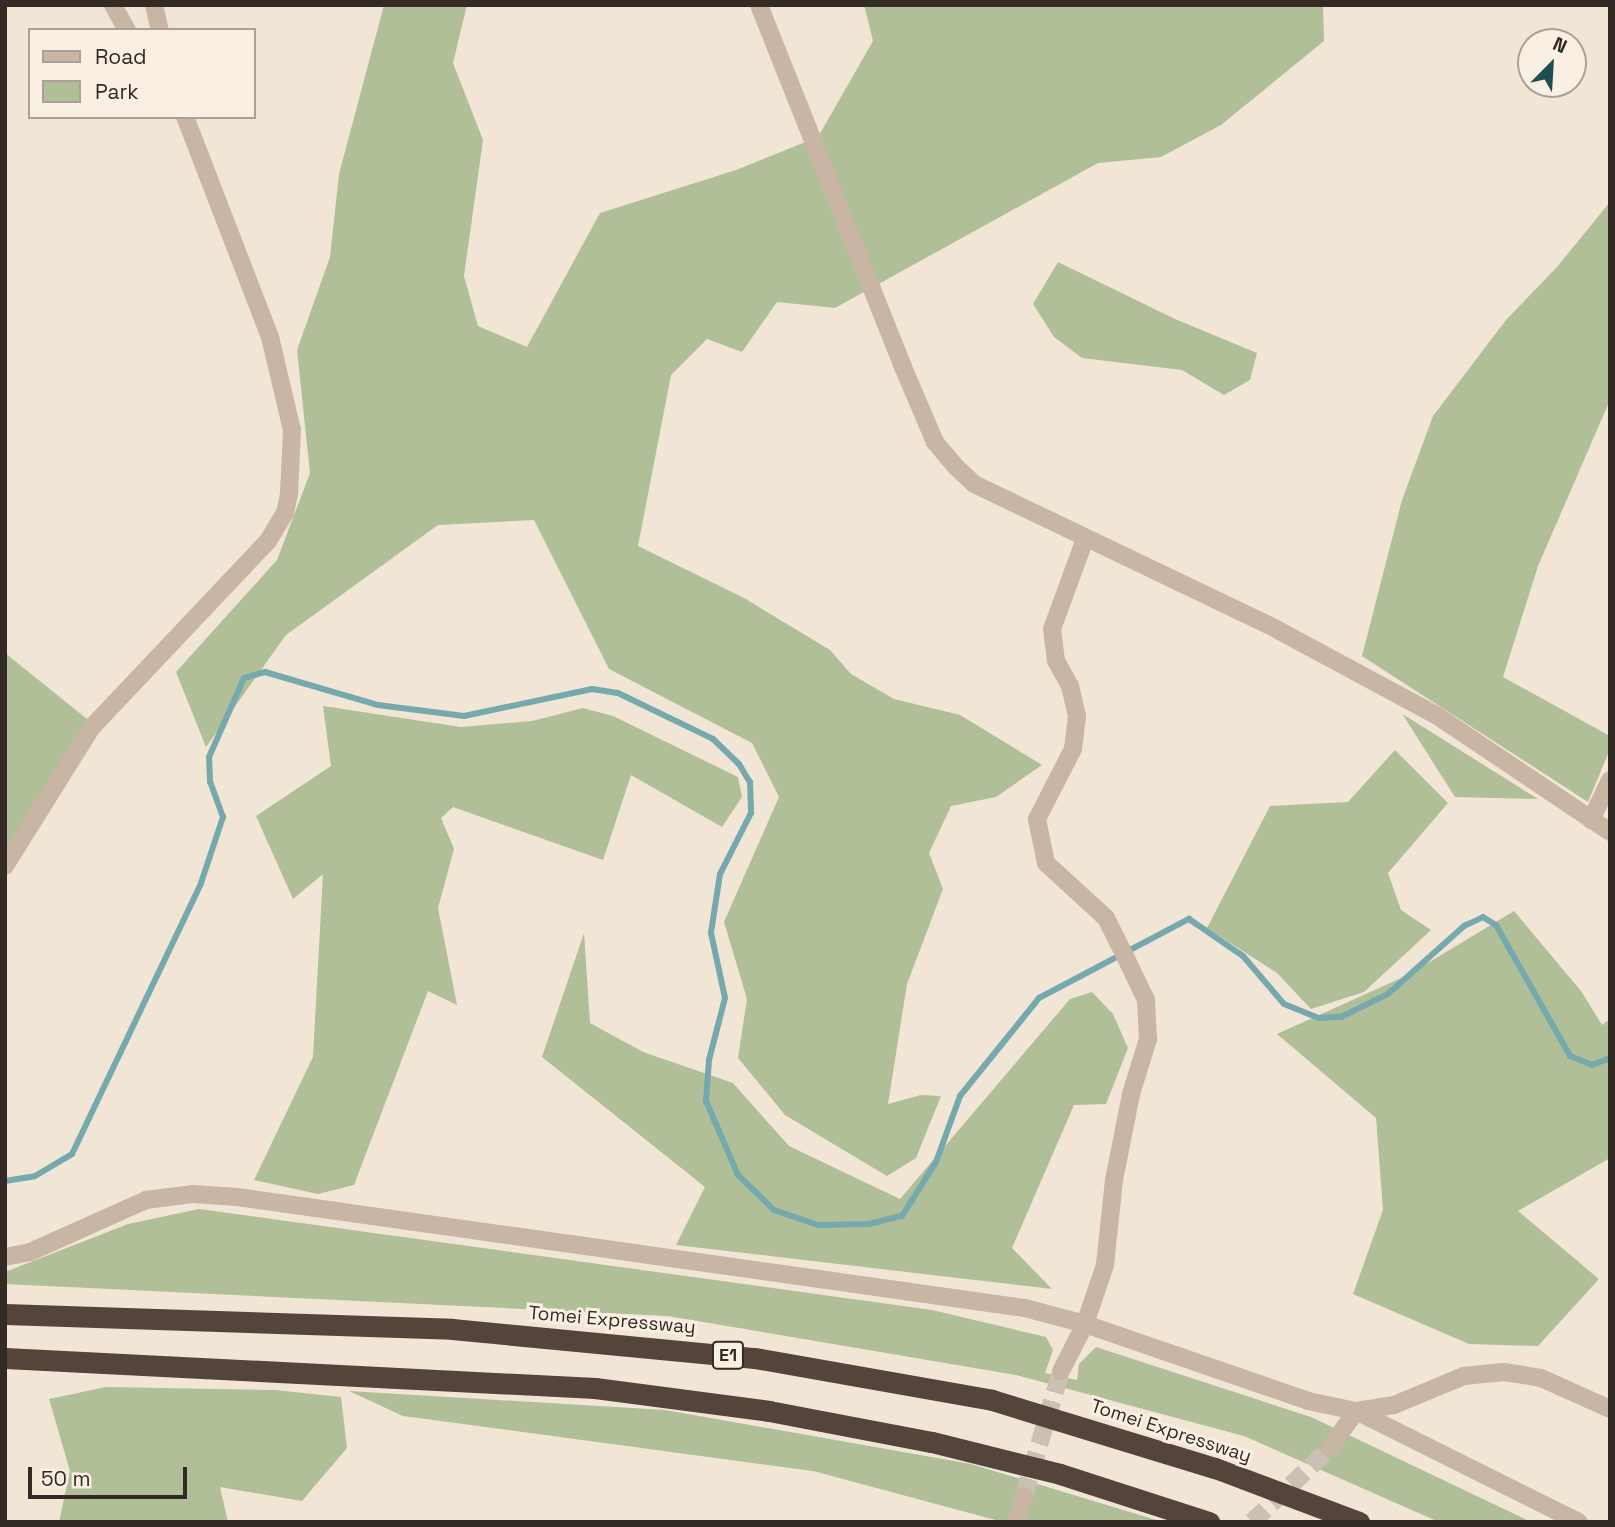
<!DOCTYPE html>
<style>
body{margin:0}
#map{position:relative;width:1615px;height:1527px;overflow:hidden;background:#f1e5d6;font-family:"Space Grotesk",sans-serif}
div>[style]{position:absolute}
.green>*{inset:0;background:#b0bf97}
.stream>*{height:6px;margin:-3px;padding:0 3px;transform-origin:3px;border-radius:3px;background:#76a9ae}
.minor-tunnel>*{height:18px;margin-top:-9px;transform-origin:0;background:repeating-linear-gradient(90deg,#cbc0b3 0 18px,transparent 0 27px)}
.tertiary-tunnel>*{height:18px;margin-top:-9px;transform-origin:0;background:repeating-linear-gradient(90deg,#cbc0b3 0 18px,transparent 0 27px)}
.minor>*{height:18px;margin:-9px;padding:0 9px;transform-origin:9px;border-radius:9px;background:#c8b5a3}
.tertiary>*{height:18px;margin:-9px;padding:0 9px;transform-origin:9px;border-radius:9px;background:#c8b5a3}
.motorway>*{height:21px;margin:-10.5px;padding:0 10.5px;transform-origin:10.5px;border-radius:10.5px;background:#54443c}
span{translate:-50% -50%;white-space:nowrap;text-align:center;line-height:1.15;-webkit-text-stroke:6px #f9efe2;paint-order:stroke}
.shield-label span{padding:2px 5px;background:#f9efe2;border:2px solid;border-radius:5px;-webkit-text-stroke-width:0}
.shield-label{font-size:18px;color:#332a25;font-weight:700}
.street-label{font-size:19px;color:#332a25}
.frame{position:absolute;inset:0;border:7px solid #332a25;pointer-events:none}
.legend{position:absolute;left:28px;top:28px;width:228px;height:91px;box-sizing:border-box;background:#f9efe2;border:2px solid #aaa096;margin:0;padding:9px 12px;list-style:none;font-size:21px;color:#332a25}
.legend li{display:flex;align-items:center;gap:14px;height:35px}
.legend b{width:35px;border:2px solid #aaa096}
.north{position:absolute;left:1517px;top:28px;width:70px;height:70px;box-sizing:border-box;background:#f9efe2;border:2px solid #aaa096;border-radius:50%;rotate:24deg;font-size:19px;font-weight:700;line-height:28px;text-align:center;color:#332a25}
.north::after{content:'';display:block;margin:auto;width:24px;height:32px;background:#1b4f54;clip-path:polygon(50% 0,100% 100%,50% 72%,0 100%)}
.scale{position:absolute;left:28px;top:1467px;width:159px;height:32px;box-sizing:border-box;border:4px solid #332a25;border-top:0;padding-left:9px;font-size:21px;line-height:24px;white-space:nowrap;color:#332a25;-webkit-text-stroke:5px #f9efe2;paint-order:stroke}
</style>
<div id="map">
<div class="green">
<i style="clip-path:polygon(384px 5px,467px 5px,453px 63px,483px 140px,464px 276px,478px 326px,527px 347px,600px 213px,736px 170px,818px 137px,873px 41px,864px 5px,1323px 5px,1324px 41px,1221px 125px,1161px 157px,1098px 163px,835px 308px,777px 302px,742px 352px,707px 339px,671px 375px,638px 546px,744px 598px,830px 650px,851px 674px,894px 699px,960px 715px,1042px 765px,996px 797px,951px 806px,929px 853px,943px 889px,907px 984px,888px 1104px,921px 1095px,941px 1096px,916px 1158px,887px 1176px,785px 1115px,738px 1058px,747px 999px,724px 922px,779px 797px,752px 743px,609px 669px,534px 520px,438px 525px,286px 635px,206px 747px,176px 672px,277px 560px,310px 473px,297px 350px,330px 257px,339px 174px)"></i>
<i style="clip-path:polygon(1610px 202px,1610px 400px,1538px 566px,1503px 677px,1610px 736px,1610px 749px,1588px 802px,1362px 656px,1402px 500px,1433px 416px,1506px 320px,1557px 267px)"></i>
<i style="clip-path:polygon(1058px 262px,1175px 319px,1257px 353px,1250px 380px,1224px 395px,1182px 370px,1082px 358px,1054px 337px,1033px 304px)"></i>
<i style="clip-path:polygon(5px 653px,87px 719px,5px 853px)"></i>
<i style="clip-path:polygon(323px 706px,461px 727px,532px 721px,583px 708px,613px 716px,738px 777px,742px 797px,722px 827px,631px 775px,603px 860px,453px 807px,441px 818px,454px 849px,438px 908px,457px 1005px,428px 991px,354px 1185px,318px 1194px,254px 1180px,313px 1057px,323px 874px,293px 899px,256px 816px,331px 766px)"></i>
<i style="clip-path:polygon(1403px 715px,1404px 715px,1538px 799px,1455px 797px)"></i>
<i style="clip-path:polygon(1395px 750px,1448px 803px,1388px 873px,1401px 910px,1431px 930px,1364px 992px,1311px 1009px,1277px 973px,1207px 928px,1270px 806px,1348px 802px)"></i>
<i style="clip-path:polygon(1514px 911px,1581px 991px,1602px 1025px,1610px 1019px,1610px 1158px,1518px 1211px,1599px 1279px,1538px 1346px,1469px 1344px,1353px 1294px,1383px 1210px,1376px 1118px,1277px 1034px,1408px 975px)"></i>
<i style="clip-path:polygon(584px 933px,590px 1023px,643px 1052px,733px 1083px,789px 1146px,900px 1199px,1070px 999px,1092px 992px,1113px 1014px,1128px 1048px,1106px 1104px,1074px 1105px,1012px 1248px,1052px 1289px,676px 1245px,705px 1187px,542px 1057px)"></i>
<i style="clip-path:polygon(199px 1209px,932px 1310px,1046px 1337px,1053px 1350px,1045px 1373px,1077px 1380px,1079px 1364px,1096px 1347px,1311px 1417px,1531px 1522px,1439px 1522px,1244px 1436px,1016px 1375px,668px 1316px,5px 1284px,5px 1272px,128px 1224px)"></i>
<i style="clip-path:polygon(106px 1387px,275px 1390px,341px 1397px,347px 1448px,302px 1501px,220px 1487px,228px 1522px,59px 1522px,70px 1471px,49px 1399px)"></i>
<i style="clip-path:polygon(349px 1391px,665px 1410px,971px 1464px,1163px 1522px,1003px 1522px,813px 1471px,403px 1416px)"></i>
</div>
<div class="stream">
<i style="left:5px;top:1181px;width:30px;rotate:-9deg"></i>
<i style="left:35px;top:1176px;width:43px;rotate:-30.7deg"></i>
<i style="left:72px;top:1154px;width:300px;rotate:-64.5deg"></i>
<i style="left:201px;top:883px;width:70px;rotate:-71.6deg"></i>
<i style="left:223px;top:817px;width:37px;rotate:-110deg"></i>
<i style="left:210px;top:782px;width:25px;rotate:-92deg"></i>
<i style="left:209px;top:757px;width:86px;rotate:-66.1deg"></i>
<i style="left:244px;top:678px;width:22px;rotate:-16deg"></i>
<i style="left:265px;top:672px;width:118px;rotate:16.3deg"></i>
<i style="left:378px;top:705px;width:87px;rotate:7.3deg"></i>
<i style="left:464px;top:716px;width:131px;rotate:-11.9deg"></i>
<i style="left:592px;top:689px;width:26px;rotate:9deg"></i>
<i style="left:618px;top:693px;width:106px;rotate:25.8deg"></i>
<i style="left:713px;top:739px;width:36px;rotate:44deg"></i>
<i style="left:739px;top:764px;width:21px;rotate:59deg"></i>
<i style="left:750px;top:782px;width:31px;rotate:88deg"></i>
<i style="left:751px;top:813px;width:68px;rotate:116.9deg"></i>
<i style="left:720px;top:874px;width:60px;rotate:98.7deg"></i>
<i style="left:711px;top:933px;width:66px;rotate:77.8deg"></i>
<i style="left:725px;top:998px;width:64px;rotate:104.5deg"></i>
<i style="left:709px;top:1060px;width:41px;rotate:94.2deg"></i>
<i style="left:706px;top:1101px;width:81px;rotate:66.6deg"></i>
<i style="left:738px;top:1175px;width:50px;rotate:44.2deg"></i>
<i style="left:774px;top:1210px;width:46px;rotate:18.8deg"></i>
<i style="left:818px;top:1225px;width:51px;rotate:-1.1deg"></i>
<i style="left:869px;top:1224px;width:34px;rotate:-14deg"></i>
<i style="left:902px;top:1216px;width:64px;rotate:-57.8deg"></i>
<i style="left:936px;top:1162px;width:70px;rotate:-70deg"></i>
<i style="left:960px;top:1096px;width:126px;rotate:-51.1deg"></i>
<i style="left:1039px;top:998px;width:170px;rotate:-27.8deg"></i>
<i style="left:1189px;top:919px;width:65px;rotate:34.4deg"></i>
<i style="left:1243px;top:956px;width:63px;rotate:49.5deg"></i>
<i style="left:1284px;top:1004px;width:38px;rotate:22deg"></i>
<i style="left:1319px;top:1018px;width:22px;rotate:-3deg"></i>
<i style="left:1341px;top:1017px;width:52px;rotate:-26.1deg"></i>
<i style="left:1388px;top:994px;width:102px;rotate:-41.8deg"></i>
<i style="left:1464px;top:926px;width:21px;rotate:-25deg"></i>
<i style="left:1483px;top:917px;width:15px;rotate:32deg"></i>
<i style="left:1496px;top:925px;width:150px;rotate:60.5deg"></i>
<i style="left:1570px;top:1056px;width:24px;rotate:22deg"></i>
<i style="left:1592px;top:1065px;width:19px;rotate:-21deg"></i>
</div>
<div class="minor-tunnel">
<i style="left:1024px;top:1496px;width:130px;rotate:-73.5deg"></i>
</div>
<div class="tertiary-tunnel">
<i style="left:1252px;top:1522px;width:108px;rotate:-43.5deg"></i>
</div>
<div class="minor">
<i style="left:113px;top:5px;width:29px;rotate:61deg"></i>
<i style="left:759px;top:5px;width:390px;rotate:68.3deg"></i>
<i style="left:903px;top:367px;width:82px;rotate:66.9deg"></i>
<i style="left:935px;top:442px;width:31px;rotate:50deg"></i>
<i style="left:955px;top:466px;width:26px;rotate:43deg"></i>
<i style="left:974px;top:484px;width:335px;rotate:25.6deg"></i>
<i style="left:1276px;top:629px;width:182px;rotate:28.3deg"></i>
<i style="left:1436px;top:715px;width:210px;rotate:33.9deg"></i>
<i style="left:1591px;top:820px;width:44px;rotate:-64.6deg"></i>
<i style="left:1061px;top:1371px;width:53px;rotate:-62.9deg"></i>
<i style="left:1085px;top:1324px;width:62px;rotate:-71.3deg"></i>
<i style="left:1105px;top:1265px;width:85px;rotate:-84deg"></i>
<i style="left:1114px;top:1180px;width:88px;rotate:-78.8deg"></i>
<i style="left:1131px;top:1094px;width:58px;rotate:-72.8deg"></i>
<i style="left:1148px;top:1039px;width:39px;rotate:-93deg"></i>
<i style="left:1146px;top:1000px;width:49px;rotate:-115.5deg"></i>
<i style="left:1125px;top:956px;width:42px;rotate:-116.6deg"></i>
<i style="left:1106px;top:918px;width:81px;rotate:-137.5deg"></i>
<i style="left:1046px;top:863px;width:45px;rotate:-101.6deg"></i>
<i style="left:1037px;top:819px;width:79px;rotate:-62.8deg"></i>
<i style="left:1073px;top:749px;width:33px;rotate:-83deg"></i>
<i style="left:1077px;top:716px;width:31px;rotate:-103deg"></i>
<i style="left:1070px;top:686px;width:29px;rotate:-119deg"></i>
<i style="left:1056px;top:661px;width:32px;rotate:-97deg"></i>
<i style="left:1052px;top:629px;width:96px;rotate:-69.9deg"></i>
<i style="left:1356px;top:1411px;width:249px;rotate:26.5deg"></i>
<i style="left:1016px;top:1522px;width:27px;rotate:-73deg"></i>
</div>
<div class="tertiary">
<i style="left:154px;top:5px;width:26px;rotate:77deg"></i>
<i style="left:5px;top:866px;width:164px;rotate:-58deg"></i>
<i style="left:92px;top:727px;width:256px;rotate:-46.6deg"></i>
<i style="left:268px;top:541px;width:33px;rotate:-59deg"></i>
<i style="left:285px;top:513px;width:19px;rotate:-78deg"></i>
<i style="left:289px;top:494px;width:64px;rotate:-87.3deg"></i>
<i style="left:292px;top:430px;width:96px;rotate:-103.3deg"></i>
<i style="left:270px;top:337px;width:236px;rotate:-111.1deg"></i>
<i style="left:5px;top:1257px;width:25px;rotate:-11deg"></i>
<i style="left:30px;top:1252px;width:127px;rotate:-24.1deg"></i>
<i style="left:146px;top:1200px;width:46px;rotate:-7.4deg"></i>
<i style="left:192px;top:1194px;width:45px;rotate:3.8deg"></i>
<i style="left:237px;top:1197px;width:796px;rotate:8.02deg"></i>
<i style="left:1025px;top:1308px;width:62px;rotate:14.9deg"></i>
<i style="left:1085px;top:1324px;width:236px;rotate:19deg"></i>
<i style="left:1308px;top:1401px;width:49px;rotate:11.8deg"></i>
<i style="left:1356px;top:1411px;width:38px;rotate:-9deg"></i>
<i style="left:1394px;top:1405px;width:76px;rotate:-22.5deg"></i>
<i style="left:1464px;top:1376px;width:40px;rotate:-5.7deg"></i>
<i style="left:1504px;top:1372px;width:37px;rotate:9deg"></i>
<i style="left:1541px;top:1378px;width:76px;rotate:24.2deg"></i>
<i style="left:1330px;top:1448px;width:45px;rotate:-54.9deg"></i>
</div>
<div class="motorway">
<i style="left:5px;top:1314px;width:447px;rotate:1.9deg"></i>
<i style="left:452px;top:1329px;width:304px;rotate:5.5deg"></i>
<i style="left:755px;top:1358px;width:241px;rotate:10deg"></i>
<i style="left:992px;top:1400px;width:233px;rotate:17deg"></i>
<i style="left:1215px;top:1468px;width:154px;rotate:20.6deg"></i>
<i style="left:5px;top:1358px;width:591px;rotate:2.91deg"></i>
<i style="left:595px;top:1388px;width:176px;rotate:7.5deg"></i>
<i style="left:769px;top:1411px;width:166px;rotate:10.8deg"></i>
<i style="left:932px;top:1442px;width:132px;rotate:14deg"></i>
<i style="left:1060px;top:1474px;width:157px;rotate:17.9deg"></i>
</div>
<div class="shield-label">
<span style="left:728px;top:1355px">E1</span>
</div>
<div class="street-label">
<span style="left:612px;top:1320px;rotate:5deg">Tomei Expressway</span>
<span style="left:1171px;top:1431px;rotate:18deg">Tomei Expressway</span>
</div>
<div class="frame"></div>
<ul class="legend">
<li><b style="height:9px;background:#c8b5a3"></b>Road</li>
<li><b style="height:19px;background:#b0bf97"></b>Park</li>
</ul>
<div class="north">N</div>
<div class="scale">50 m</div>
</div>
